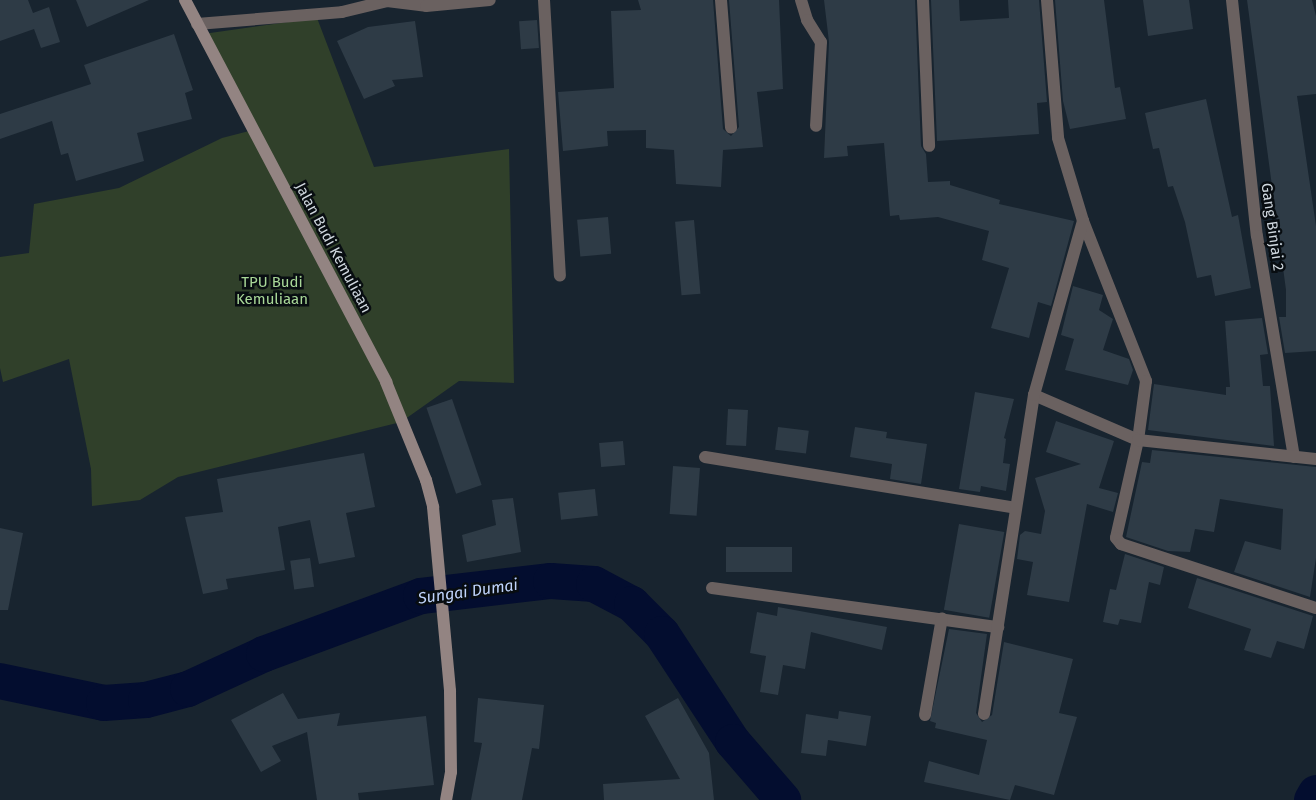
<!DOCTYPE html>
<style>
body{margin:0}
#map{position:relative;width:1316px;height:800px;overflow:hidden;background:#18242f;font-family:"Fira Sans",sans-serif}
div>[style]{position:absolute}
.green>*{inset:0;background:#30402a}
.river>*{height:36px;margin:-18px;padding:0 18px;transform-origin:18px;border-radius:18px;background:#030d2f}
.building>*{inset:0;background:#2e3b46;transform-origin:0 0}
.street>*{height:12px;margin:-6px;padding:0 6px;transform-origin:6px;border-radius:6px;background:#6a6160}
.secondary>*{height:12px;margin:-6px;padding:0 6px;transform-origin:6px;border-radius:6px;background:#938482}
span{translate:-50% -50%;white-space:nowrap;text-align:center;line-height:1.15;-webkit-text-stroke:5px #080d11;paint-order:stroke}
.street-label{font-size:15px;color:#d0d8df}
.park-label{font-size:15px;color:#a9d898}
.water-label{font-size:16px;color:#c0d4fc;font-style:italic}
</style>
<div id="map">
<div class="green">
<i style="clip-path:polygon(317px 18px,374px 167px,509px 149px,514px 383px,459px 381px,401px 422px,178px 477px,140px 500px,92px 506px,91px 469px,69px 359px,3px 382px,0 368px,0 257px,29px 253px,34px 204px,119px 188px,222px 138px,253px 130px,203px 34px)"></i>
</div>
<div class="river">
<i style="left:0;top:681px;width:106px;rotate:11.9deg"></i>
<i style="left:104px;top:703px;width:42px;rotate:-4.1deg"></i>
<i style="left:146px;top:700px;width:43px;rotate:-14.7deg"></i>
<i style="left:188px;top:689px;width:84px;rotate:-24.7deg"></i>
<i style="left:264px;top:654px;width:167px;rotate:-20.3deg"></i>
<i style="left:421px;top:596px;width:131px;rotate:-6.6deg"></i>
<i style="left:551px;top:581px;width:43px;rotate:4deg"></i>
<i style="left:594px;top:584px;width:43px;rotate:27.8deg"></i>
<i style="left:632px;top:604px;width:42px;rotate:45deg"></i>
<i style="left:662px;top:634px;width:129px;rotate:56.7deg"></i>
<i style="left:733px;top:742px;width:77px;rotate:49.2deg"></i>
<i style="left:1312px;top:800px;width:8px;rotate:-60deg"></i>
</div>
<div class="building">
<i style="clip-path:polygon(0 0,28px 0,33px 13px,49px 7px,60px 42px,41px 48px,34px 29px,0 41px)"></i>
<i style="clip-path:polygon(76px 0,149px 0,87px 27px)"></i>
<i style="clip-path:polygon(638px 0,713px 0,723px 129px,731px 136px,739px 127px,729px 0,779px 0,783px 89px,757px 92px,763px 147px,723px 150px,721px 187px,676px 184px,674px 150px,646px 148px,646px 130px,607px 131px,608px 146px,563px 151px,558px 92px,614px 88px,611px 11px,641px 10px)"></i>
<i style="clip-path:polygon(824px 0,915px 0,921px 146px,926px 154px,928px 182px,950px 181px,950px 185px,1000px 200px,999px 204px,1074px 221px,1051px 306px,1038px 302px,1029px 338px,991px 328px,1009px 268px,982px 260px,989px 231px,938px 217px,900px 220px,899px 215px,890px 216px,884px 143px,847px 146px,848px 156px,824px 158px,829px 42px)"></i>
<i style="clip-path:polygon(931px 0,959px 0,960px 21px,1009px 18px,1008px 0,1039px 0,1047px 102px,1037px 103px,1039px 134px,937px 141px)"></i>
<i style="clip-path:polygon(1055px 0,1104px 0,1115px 88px,1120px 87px,1126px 119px,1070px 129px,1063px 101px)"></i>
<i style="clip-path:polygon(1143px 0,1189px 0,1193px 29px,1148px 36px)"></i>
<i style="clip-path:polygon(1247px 0,1312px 0,1316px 16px,1316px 94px,1297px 96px,1316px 226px,1316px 351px,1285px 353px,1279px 317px,1286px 317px,1286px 290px)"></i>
<i style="left:537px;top:20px;width:28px;height:18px;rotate:86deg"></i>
<i style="clip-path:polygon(415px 21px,423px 77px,392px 80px,395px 86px,364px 99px,337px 41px,368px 27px)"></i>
<i style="clip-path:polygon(174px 34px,193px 90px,185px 93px,192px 119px,137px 133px,144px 161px,76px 181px,68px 153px,61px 155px,52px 121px,0 139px,0 114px,91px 84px,84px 65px)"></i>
<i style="clip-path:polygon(1206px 99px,1232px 217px,1238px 215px,1251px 288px,1215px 296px,1211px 275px,1197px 278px,1185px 222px,1173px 186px,1168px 187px,1159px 148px,1153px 149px,1145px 113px)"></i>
<i style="left:608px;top:217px;width:37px;height:31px;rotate:85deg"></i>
<i style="left:694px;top:220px;width:74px;height:19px;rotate:85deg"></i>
<i style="clip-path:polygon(1073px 286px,1103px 295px,1099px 310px,1113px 319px,1103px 350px,1129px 359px,1133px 370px,1128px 385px,1065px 370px,1074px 339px,1061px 335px)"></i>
<i style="clip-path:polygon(1262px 318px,1268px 354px,1260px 355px,1263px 386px,1270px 386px,1274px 446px,1148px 430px,1154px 384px,1226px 395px,1226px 387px,1230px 387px,1225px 321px)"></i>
<i style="clip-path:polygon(975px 392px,1014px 399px,1004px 438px,1006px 439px,1003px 463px,1010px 464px,1006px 491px,981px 486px,980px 492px,959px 489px)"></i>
<i style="left:452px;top:399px;width:91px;height:27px;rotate:71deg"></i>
<i style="left:728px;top:409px;width:20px;height:36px;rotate:3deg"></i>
<i style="clip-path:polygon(1056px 421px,1114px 441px,1099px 488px,1118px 493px,1113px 512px,1087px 504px,1069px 602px,1027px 595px,1033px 562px,1017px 559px,1020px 535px,1025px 531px,1041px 534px,1045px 511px,1035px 478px,1081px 464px,1046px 452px)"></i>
<i style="left:778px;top:427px;width:31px;height:23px;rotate:7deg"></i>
<i style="clip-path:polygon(855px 427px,887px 432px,886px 438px,927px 444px,921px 484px,890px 479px,892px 464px,850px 457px)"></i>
<i style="left:623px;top:441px;width:24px;height:24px;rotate:85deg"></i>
<i style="clip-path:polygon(1152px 450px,1316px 467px,1316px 558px,1310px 597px,1234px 572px,1245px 541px,1281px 550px,1283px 509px,1220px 499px,1214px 532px,1195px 529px,1190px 552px,1168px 551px,1126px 537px,1142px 462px,1150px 463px)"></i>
<i style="clip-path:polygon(364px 453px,375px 507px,346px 513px,355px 557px,319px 564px,310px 520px,278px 527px,285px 570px,226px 579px,228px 589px,203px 594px,185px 517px,223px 512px,217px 479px)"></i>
<i style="left:673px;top:466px;width:27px;height:48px;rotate:4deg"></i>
<i style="left:595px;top:489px;width:27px;height:37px;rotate:84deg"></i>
<i style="clip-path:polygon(513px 498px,521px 552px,467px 562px,462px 535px,496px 525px,492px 500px)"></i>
<i style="left:959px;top:524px;width:46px;height:87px;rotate:10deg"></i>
<i style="clip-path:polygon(0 528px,23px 533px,8px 610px,0 610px)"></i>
<i style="left:792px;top:547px;width:25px;height:66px;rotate:90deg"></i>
<i style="clip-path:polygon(1125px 554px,1164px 567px,1160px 585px,1149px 582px,1141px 623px,1120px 619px,1118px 625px,1103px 622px,1110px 589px,1116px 590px)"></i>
<i style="left:310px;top:558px;width:29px;height:20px;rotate:82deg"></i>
<i style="clip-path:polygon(1197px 578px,1313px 616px,1304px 649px,1277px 641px,1271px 658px,1244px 650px,1251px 629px,1188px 608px)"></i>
<i style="clip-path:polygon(778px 607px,887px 627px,882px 650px,811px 632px,805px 669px,783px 665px,778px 695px,760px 692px,766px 656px,750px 653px,757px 612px,777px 616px)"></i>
<i style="clip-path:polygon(949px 629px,987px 634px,976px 713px,982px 722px,992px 715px,1004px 642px,1073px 659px,1059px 713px,1077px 717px,1054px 795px,1015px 785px,1010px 800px,924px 782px,929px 761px,979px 775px,987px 740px,935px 728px,936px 723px,930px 721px)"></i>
<i style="clip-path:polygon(283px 693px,298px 719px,340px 713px,337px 726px,426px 716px,434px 785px,358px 793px,359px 800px,317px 800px,307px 732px,272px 746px,281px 761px,261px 772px,231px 720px)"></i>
<i style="clip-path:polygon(478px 698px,544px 705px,539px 749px,532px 748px,522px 800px,471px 800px,482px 743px,474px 742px)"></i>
<i style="clip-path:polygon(678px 698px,709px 753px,714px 800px,604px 800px,603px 784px,680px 779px,645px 716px)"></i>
<i style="clip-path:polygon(839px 711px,871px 716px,866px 746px,828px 740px,826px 756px,801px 753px,806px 714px,838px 719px)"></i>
</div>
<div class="street">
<i style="left:544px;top:0;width:276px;rotate:86.7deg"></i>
<i style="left:721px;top:0;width:128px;rotate:85.5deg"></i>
<i style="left:801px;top:0;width:21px;rotate:73deg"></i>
<i style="left:807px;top:20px;width:26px;rotate:58deg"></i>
<i style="left:821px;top:42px;width:84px;rotate:93.4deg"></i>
<i style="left:923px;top:0;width:146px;rotate:87.6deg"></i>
<i style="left:1047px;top:0;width:138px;rotate:85.4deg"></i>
<i style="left:1058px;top:138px;width:87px;rotate:73.2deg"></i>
<i style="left:1083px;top:221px;width:172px;rotate:68.5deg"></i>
<i style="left:1146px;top:381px;width:60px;rotate:97.7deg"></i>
<i style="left:1138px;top:440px;width:100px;rotate:102.7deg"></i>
<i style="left:1116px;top:538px;width:8px;rotate:50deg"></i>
<i style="left:1121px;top:544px;width:205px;rotate:18.2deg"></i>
<i style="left:1232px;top:0;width:237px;rotate:84deg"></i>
<i style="left:1257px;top:236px;width:224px;rotate:80.5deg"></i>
<i style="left:197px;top:24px;width:145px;rotate:-4.7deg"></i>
<i style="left:342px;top:12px;width:46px;rotate:-13.7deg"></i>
<i style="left:387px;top:1px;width:39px;rotate:7deg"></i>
<i style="left:426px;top:6px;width:64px;rotate:-5.4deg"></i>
<i style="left:1034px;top:395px;width:113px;rotate:23.4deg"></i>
<i style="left:1138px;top:440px;width:179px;rotate:6.1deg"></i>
<i style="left:705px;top:457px;width:315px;rotate:9.3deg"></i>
<i style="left:712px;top:588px;width:289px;rotate:7.8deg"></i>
<i style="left:984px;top:714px;width:323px;rotate:-81.1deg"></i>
<i style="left:1034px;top:395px;width:181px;rotate:-74.3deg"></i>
<i style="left:925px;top:715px;width:98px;rotate:-80.1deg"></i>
</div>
<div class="secondary">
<i style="left:185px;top:0;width:432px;rotate:62.2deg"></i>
<i style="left:386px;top:382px;width:106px;rotate:67.8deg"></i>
<i style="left:426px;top:480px;width:28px;rotate:75deg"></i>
<i style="left:433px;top:507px;width:185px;rotate:84.7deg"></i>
<i style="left:450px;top:691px;width:81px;rotate:89.3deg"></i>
<i style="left:451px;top:772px;width:28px;rotate:100deg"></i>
</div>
<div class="street-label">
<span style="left:1272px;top:227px;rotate:82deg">Gang Binjai 2</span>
<span style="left:333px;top:248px;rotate:62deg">Jalan Budi Kemuliaan</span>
</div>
<div class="park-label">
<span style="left:272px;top:291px">TPU Budi<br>Kemuliaan</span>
</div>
<div class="water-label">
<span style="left:468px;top:592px;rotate:-8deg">Sungai Dumai</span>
</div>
</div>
